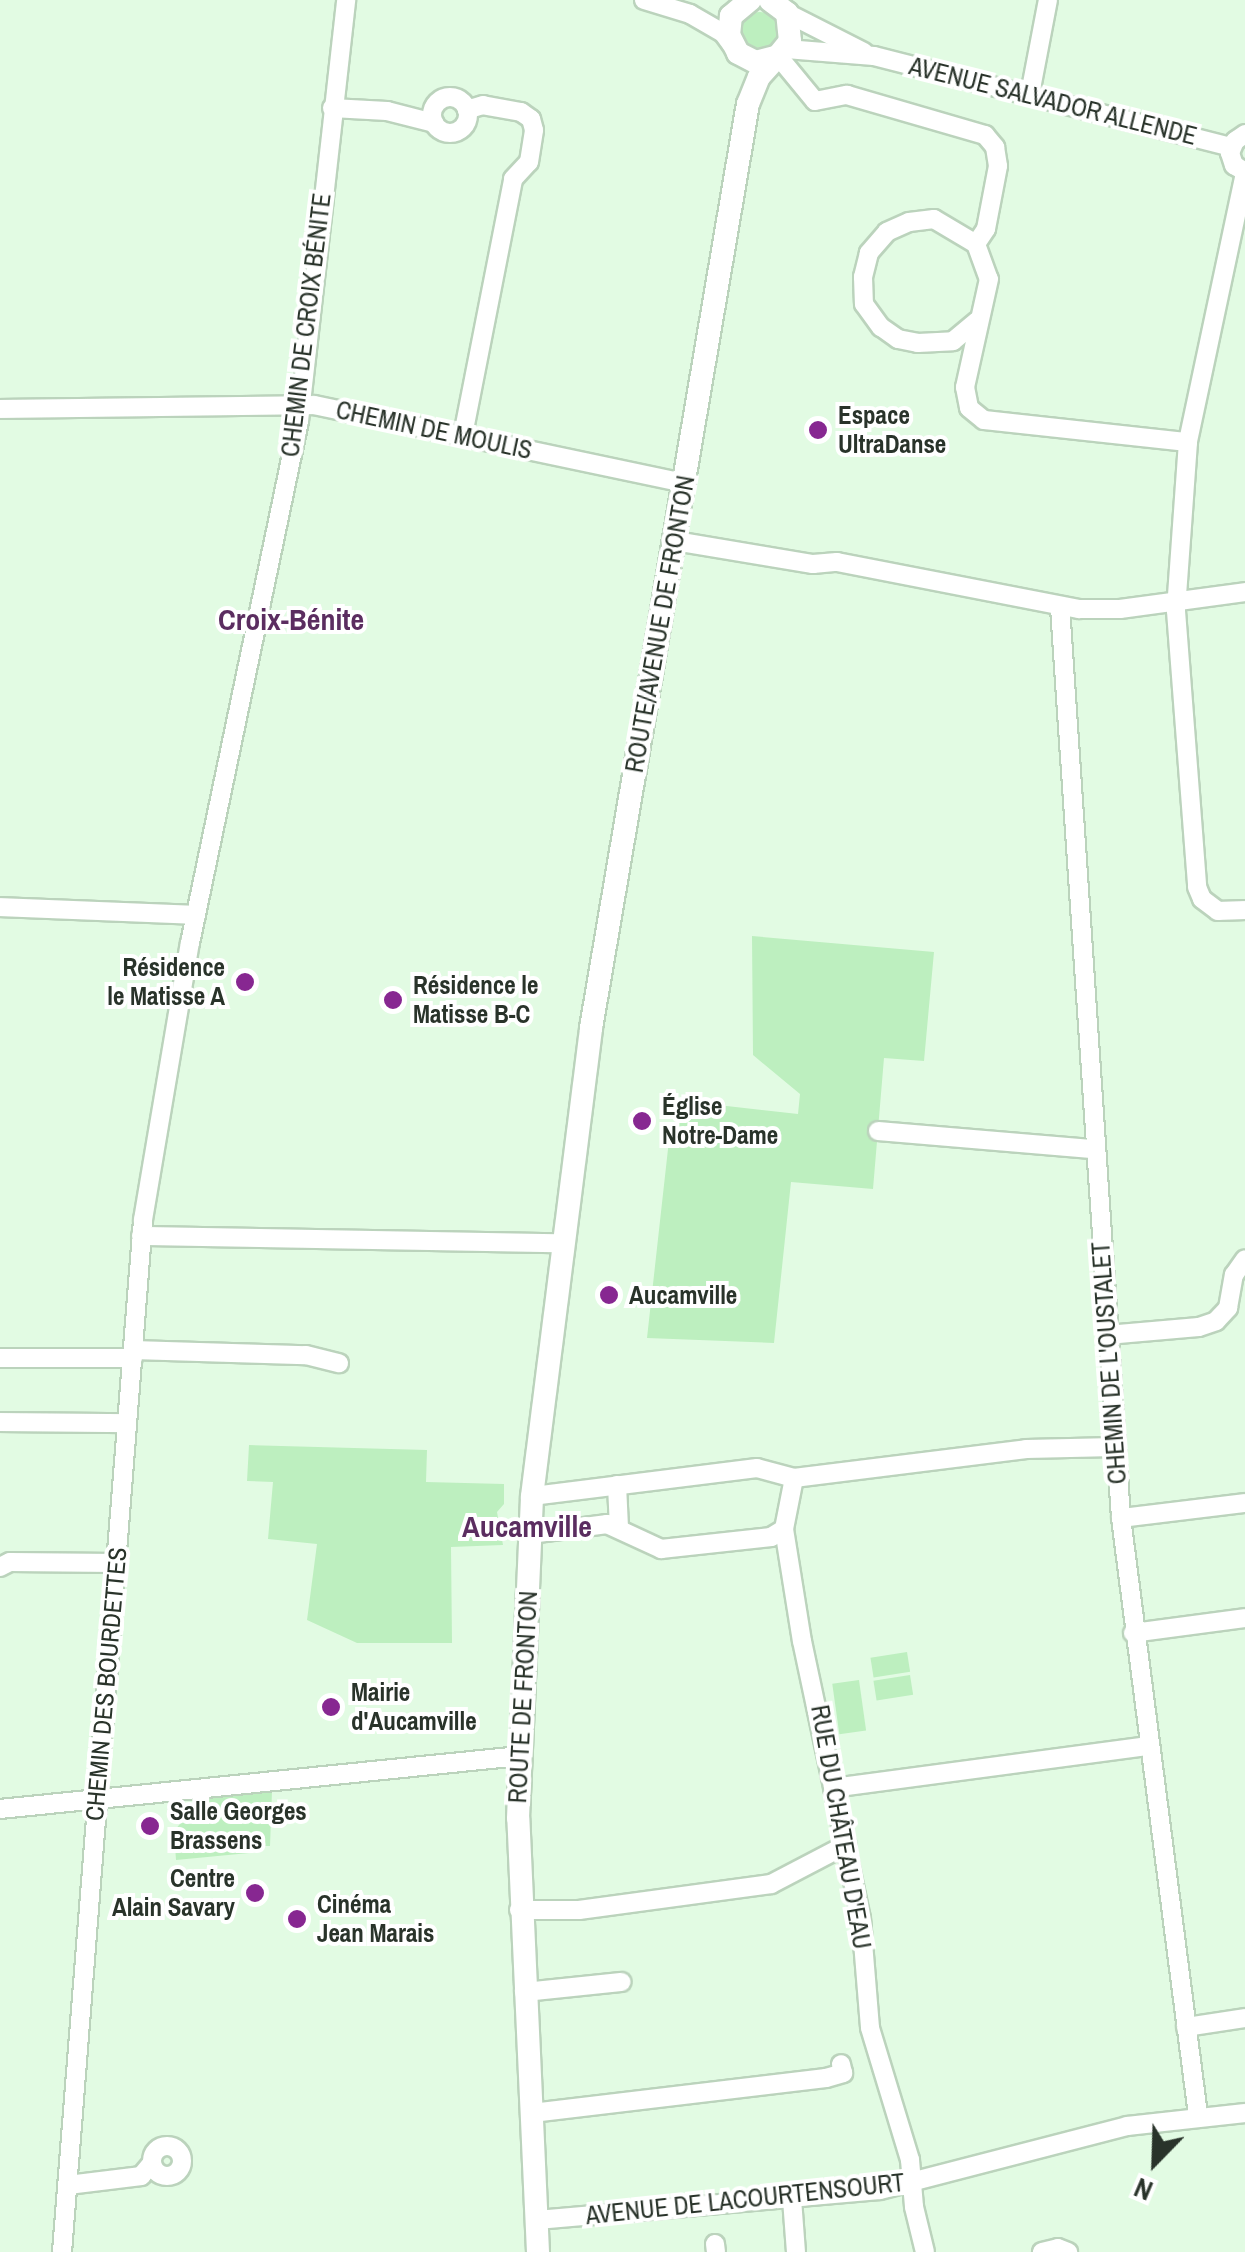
<!DOCTYPE html>
<meta charset="utf-8">
<style>
body{margin:0}
#map{position:relative;width:1245px;height:2252px;overflow:hidden;background:#e2fbe3;font-family:"Archivo Narrow",sans-serif}
div>[style]{position:absolute}
.green>*{inset:0;background:#bdefbf;transform-origin:0 0}
.round{border-radius:50%}
.roads{filter:drop-shadow(2px 0 #bbd3bc) drop-shadow(-2px 0 #bbd3bc) drop-shadow(0 2px #bbd3bc) drop-shadow(0 -2px #bbd3bc)}
.minor>*{height:18px;margin:-9px;padding:0 9px;transform-origin:9px;border-radius:9px;background:#fff}
.minor>.ring{margin:-9px;padding:0;box-sizing:content-box;background:none;border:18px solid #fff;border-radius:50%}
.major>*{height:22px;margin:-11px;padding:0 11px;transform-origin:11px;border-radius:11px;background:#fff}
.dots>*{width:28px;height:28px;translate:-50% -50%;box-sizing:border-box;border:5px solid #fff;border-radius:50%}
span{translate:-50% -50%;white-space:nowrap;text-align:center;line-height:1.15;-webkit-text-stroke:8px #fff;paint-order:stroke}
.street-label{font-size:25px;color:#29332a}
.poi-label{font-size:25px;color:#29332a;font-weight:700}
.left{translate:0 -50%;text-align:left}
.right{translate:-100% -50%;text-align:right}
.quarter-label{font-size:30px;color:#5b2d60;font-weight:700}
.north{position:absolute;left:1105px;top:2112px;width:100px;height:100px;-webkit-text-stroke:8px #fff;paint-order:stroke;rotate:203deg;font-size:28px;font-weight:700;line-height:40px;text-align:center;color:#29332a}
.north::after{content:'';display:block;margin:auto;width:35px;height:45px;background:#29332a;clip-path:polygon(50% 0,100% 100%,50% 72%,0 100%)}
</style>
<div id="map">
<div class="green">
<i class="round" style="left:742px;top:12px;width:36px;height:36px"></i>
<i style="clip-path:polygon(752px 936px,934px 952px,924px 1061px,884px 1058px,873px 1189px,791px 1182px,774px 1343px,647px 1338px,670px 1131px,675px 1124px,674px 1100px,798px 1114px,800px 1094px,753px 1055px)"></i>
<i style="clip-path:polygon(249px 1445px,427px 1450px,426px 1482px,504px 1484px,504px 1504px,497px 1512px,503px 1545px,451px 1547px,452px 1643px,357px 1643px,307px 1620px,317px 1544px,268px 1539px,273px 1482px,247px 1481px)"></i>
<i style="left:907px;top:1652px;width:20px;height:37px;rotate:81deg"></i>
<i style="left:910px;top:1675px;width:20px;height:37px;rotate:81deg"></i>
<i style="left:859px;top:1680px;width:51px;height:27px;rotate:82deg"></i>
<i style="clip-path:polygon(272px 1791px,270px 1846px,250px 1846px,249px 1853px,176px 1860px,174px 1831px,201px 1799px)"></i>
</div>
<div class="roads">
<div class="minor">
<i style="left:644px;top:0;width:48px;rotate:16.9deg"></i>
<i style="left:690px;top:14px;width:38px;rotate:30deg"></i>
<i style="left:723px;top:33px;width:14px;rotate:54deg"></i>
<i style="left:787px;top:13px;width:86px;rotate:26.9deg"></i>
<i style="left:786px;top:49px;width:88px;rotate:4.5deg"></i>
<i style="left:874px;top:56px;width:368px;rotate:14.3deg"></i>
<i style="left:778px;top:56px;width:58px;rotate:50.6deg"></i>
<i style="left:1030px;top:94px;width:96px;rotate:-79.2deg"></i>
<i class="ring" style="left:432px;top:97px;width:18px;height:18px"></i>
<i style="left:815px;top:101px;width:33px;rotate:-11deg"></i>
<i style="left:847px;top:95px;width:144px;rotate:16.2deg"></i>
<i style="left:985px;top:135px;width:16px;rotate:50deg"></i>
<i style="left:995px;top:147px;width:19px;rotate:81deg"></i>
<i style="left:998px;top:166px;width:64px;rotate:100.8deg"></i>
<i style="left:986px;top:229px;width:18px;rotate:124deg"></i>
<i style="left:976px;top:244px;width:37px;rotate:70deg"></i>
<i style="left:989px;top:279px;width:111px;rotate:102.5deg"></i>
<i style="left:965px;top:387px;width:21px;rotate:79deg"></i>
<i style="left:969px;top:408px;width:19px;rotate:39deg"></i>
<i style="left:984px;top:420px;width:205px;rotate:6.2deg"></i>
<i style="left:332px;top:108px;width:55px;rotate:3.1deg"></i>
<i style="left:387px;top:111px;width:49px;rotate:14.3deg"></i>
<i style="left:1245px;top:134px;width:12px;rotate:145deg"></i>
<i style="left:1235px;top:141px;width:13px;rotate:113deg"></i>
<i style="left:1230px;top:153px;width:13px;rotate:72deg"></i>
<i style="left:1234px;top:165px;width:13px;rotate:32deg"></i>
<i style="left:1245px;top:173px;width:275px;rotate:102deg"></i>
<i style="left:1188px;top:442px;width:169px;rotate:94.1deg"></i>
<i style="left:1176px;top:611px;width:277px;rotate:85.6deg"></i>
<i style="left:1197px;top:887px;width:13px;rotate:67deg"></i>
<i style="left:1202px;top:899px;width:20px;rotate:37deg"></i>
<i style="left:1218px;top:911px;width:27px;rotate:-2deg"></i>
<i style="left:976px;top:244px;width:49px;rotate:-149.2deg"></i>
<i style="left:934px;top:219px;width:25px;rotate:173deg"></i>
<i style="left:909px;top:222px;width:24px;rotate:156deg"></i>
<i style="left:887px;top:232px;width:28px;rotate:131deg"></i>
<i style="left:869px;top:253px;width:25px;rotate:104deg"></i>
<i style="left:863px;top:277px;width:27px;rotate:88deg"></i>
<i style="left:864px;top:304px;width:29px;rotate:54deg"></i>
<i style="left:881px;top:327px;width:21px;rotate:35deg"></i>
<i style="left:898px;top:339px;width:20px;rotate:11deg"></i>
<i style="left:918px;top:343px;width:35px;rotate:-3deg"></i>
<i style="left:953px;top:341px;width:31px;rotate:-40deg"></i>
<i style="left:0;top:409px;width:314px;rotate:-0.7deg"></i>
<i style="left:314px;top:405px;width:379px;rotate:11.9deg"></i>
<i style="left:463px;top:435px;width:261px;rotate:-78.9deg"></i>
<i style="left:513px;top:179px;width:23px;rotate:-47deg"></i>
<i style="left:529px;top:162px;width:32px;rotate:-81deg"></i>
<i style="left:534px;top:130px;width:11px;rotate:-105deg"></i>
<i style="left:531px;top:119px;width:12px;rotate:-145deg"></i>
<i style="left:521px;top:112px;width:39px;rotate:-170deg"></i>
<i style="left:483px;top:105px;width:17px;rotate:163deg"></i>
<i style="left:675px;top:541px;width:140px;rotate:9.5deg"></i>
<i style="left:813px;top:564px;width:24px;rotate:-5deg"></i>
<i style="left:837px;top:562px;width:247px;rotate:11deg"></i>
<i style="left:1079px;top:609px;width:41px"></i>
<i style="left:1120px;top:609px;width:126px;rotate:-7.7deg"></i>
<i style="left:1060px;top:607px;width:913px;rotate:86.17deg"></i>
<i style="left:1121px;top:1518px;width:602px;rotate:82.65deg"></i>
<i style="left:0;top:907px;width:196px;rotate:2.3deg"></i>
<i style="left:878px;top:1131px;width:217px;rotate:4.8deg"></i>
<i style="left:141px;top:1236px;width:421px;rotate:1deg"></i>
<i style="left:1107px;top:1335px;width:92px;rotate:-5deg"></i>
<i style="left:1199px;top:1327px;width:18px;rotate:-19deg"></i>
<i style="left:1216px;top:1321px;width:18px;rotate:-47deg"></i>
<i style="left:1228px;top:1308px;width:34px;rotate:-80deg"></i>
<i style="left:1234px;top:1275px;width:19px;rotate:-55deg"></i>
<i style="left:133px;top:1350px;width:173px;rotate:1.7deg"></i>
<i style="left:306px;top:1355px;width:34px;rotate:14deg"></i>
<i style="left:0;top:1358px;width:133px"></i>
<i style="left:0;top:1422px;width:126px;rotate:0.5deg"></i>
<i style="left:794px;top:1478px;width:234px;rotate:-7.1deg"></i>
<i style="left:1026px;top:1449px;width:89px;rotate:-1.3deg"></i>
<i style="left:617px;top:1485px;width:43px;rotate:87.3deg"></i>
<i style="left:1121px;top:1518px;width:125px;rotate:-6.9deg"></i>
<i style="left:784px;top:1529px;width:113px;rotate:80.9deg"></i>
<i style="left:802px;top:1641px;width:283px;rotate:78deg"></i>
<i style="left:861px;top:1918px;width:110px;rotate:85.3deg"></i>
<i style="left:870px;top:2028px;width:138px;rotate:73.1deg"></i>
<i style="left:910px;top:2160px;width:47px;rotate:85.1deg"></i>
<i style="left:914px;top:2207px;width:46px;rotate:76.3deg"></i>
<i style="left:530px;top:1534px;width:78px;rotate:-7.4deg"></i>
<i style="left:607px;top:1524px;width:60px;rotate:24.8deg"></i>
<i style="left:661px;top:1549px;width:111px;rotate:-6.2deg"></i>
<i style="left:771px;top:1537px;width:15px;rotate:-32deg"></i>
<i style="left:784px;top:1529px;width:52px;rotate:-78.9deg"></i>
<i style="left:794px;top:1478px;width:38px;rotate:-165deg"></i>
<i style="left:757px;top:1468px;width:227px;rotate:172.9deg"></i>
<i style="left:0;top:1567px;width:11px;rotate:-27deg"></i>
<i style="left:10px;top:1562px;width:106px;rotate:0.5deg"></i>
<i style="left:1133px;top:1633px;width:113px;rotate:-7.6deg"></i>
<i style="left:833px;top:1788px;width:317px;rotate:-7.6deg"></i>
<i style="left:0;top:1809px;width:523px;rotate:-5.82deg"></i>
<i style="left:519px;top:1910px;width:60px"></i>
<i style="left:579px;top:1910px;width:194px;rotate:-7.7deg"></i>
<i style="left:771px;top:1884px;width:85px;rotate:-27.5deg"></i>
<i style="left:524px;top:1992px;width:98px;rotate:-5.9deg"></i>
<i style="left:1186px;top:2027px;width:60px;rotate:-8.7deg"></i>
<i style="left:532px;top:2113px;width:296px;rotate:-6.8deg"></i>
<i style="left:826px;top:2078px;width:18px;rotate:-16deg"></i>
<i style="left:843px;top:2073px;width:9px;rotate:-103deg"></i>
<i class="ring" style="left:152px;top:2146px;width:12px;height:12px"></i>
<i style="left:68px;top:2185px;width:74px;rotate:-7deg"></i>
<i style="left:141px;top:2176px;width:16px;rotate:-50deg"></i>
<i style="left:792px;top:2199px;width:53px;rotate:85.7deg"></i>
<i style="left:537px;top:2220px;width:344px;rotate:-5deg"></i>
<i style="left:880px;top:2190px;width:255px;rotate:-14.5deg"></i>
<i style="left:1127px;top:2126px;width:119px;rotate:-6.3deg"></i>
<i style="left:715px;top:2244px;width:8px;rotate:83deg"></i>
<i style="left:62px;top:2252px;width:1035px;rotate:-85.51deg"></i>
<i style="left:143px;top:1220px;width:281px;rotate:-80.4deg"></i>
<i style="left:190px;top:943px;width:533px;rotate:-78.21deg"></i>
<i style="left:299px;top:421px;width:424px;rotate:-83.6deg"></i>
<i style="left:1042px;top:2252px;width:16px;rotate:-14deg"></i>
<i style="left:1058px;top:2248px;width:11px;rotate:22deg"></i>
</div>
<div class="major">
<i style="left:750px;top:0;width:25px;rotate:140deg"></i>
<i style="left:731px;top:16px;width:19px;rotate:96deg"></i>
<i style="left:729px;top:35px;width:20px;rotate:63deg"></i>
<i style="left:738px;top:53px;width:20px;rotate:27deg"></i>
<i style="left:756px;top:62px;width:23px;rotate:-15deg"></i>
<i style="left:778px;top:56px;width:19px;rotate:-51deg"></i>
<i style="left:790px;top:41px;width:28px;rotate:-96deg"></i>
<i style="left:787px;top:13px;width:21px;rotate:-143deg"></i>
<i style="left:538px;top:2252px;width:434px;rotate:-92.6deg"></i>
<i style="left:518px;top:1818px;width:322px;rotate:-87.5deg"></i>
<i style="left:532px;top:1496px;width:472px;rotate:-82.8deg"></i>
<i style="left:591px;top:1028px;width:937px;rotate:-80.36deg"></i>
<i style="left:748px;top:104px;width:29px;rotate:-68deg"></i>
<i style="left:759px;top:77px;width:25px;rotate:-48deg"></i>
</div>
</div>
<div class="dots">
<i style="left:818px;top:430px;background:#872791"></i>
<i style="left:245px;top:982px;background:#872791"></i>
<i style="left:393px;top:1000px;background:#872791"></i>
<i style="left:642px;top:1121px;background:#872791"></i>
<i style="left:609px;top:1295px;background:#872791"></i>
<i style="left:331px;top:1707px;background:#872791"></i>
<i style="left:150px;top:1826px;background:#872791"></i>
<i style="left:255px;top:1893px;background:#872791"></i>
<i style="left:297px;top:1919px;background:#872791"></i>
</div>
<div class="street-label">
<span style="left:1053px;top:101px;rotate:14deg">AVENUE SALVADOR ALLENDE</span>
<span style="left:306px;top:325px;rotate:-83deg">CHEMIN DE CROIX BÉNITE</span>
<span style="left:434px;top:430px;rotate:12deg">CHEMIN DE MOULIS</span>
<span style="left:660px;top:624px;rotate:-80deg">ROUTE/AVENUE DE FRONTON</span>
<span style="left:1109px;top:1363px;rotate:-94deg">CHEMIN DE L'OUSTALET</span>
<span style="left:106px;top:1684px;rotate:-85deg">CHEMIN DES BOURDETTES</span>
<span style="left:523px;top:1697px;rotate:-87deg">ROUTE DE FRONTON</span>
<span style="left:841px;top:1827px;rotate:80deg">RUE DU CHÂTEAU D'EAU</span>
<span style="left:745px;top:2199px;rotate:-6deg">AVENUE DE LACOURTENSOURT</span>
</div>
<div class="poi-label">
<span class="left" style="left:838px;top:430px">Espace<br>UltraDanse</span>
<span class="right" style="left:225px;top:982px">Résidence<br>le Matisse A</span>
<span class="left" style="left:413px;top:1000px">Résidence le<br>Matisse B-C</span>
<span class="left" style="left:662px;top:1121px">Église<br>Notre-Dame</span>
<span class="left" style="left:629px;top:1295px">Aucamville</span>
<span class="left" style="left:351px;top:1707px">Mairie<br>d'Aucamville</span>
<span class="left" style="left:170px;top:1826px">Salle Georges<br>Brassens</span>
<span class="right" style="left:235px;top:1893px">Centre<br>Alain Savary</span>
<span class="left" style="left:317px;top:1919px">Cinéma<br>Jean Marais</span>
</div>
<div class="quarter-label">
<span style="left:291px;top:619px">Croix-Bénite</span>
<span style="left:527px;top:1526px">Aucamville</span>
</div>
<div class="north">N</div>
</div>
